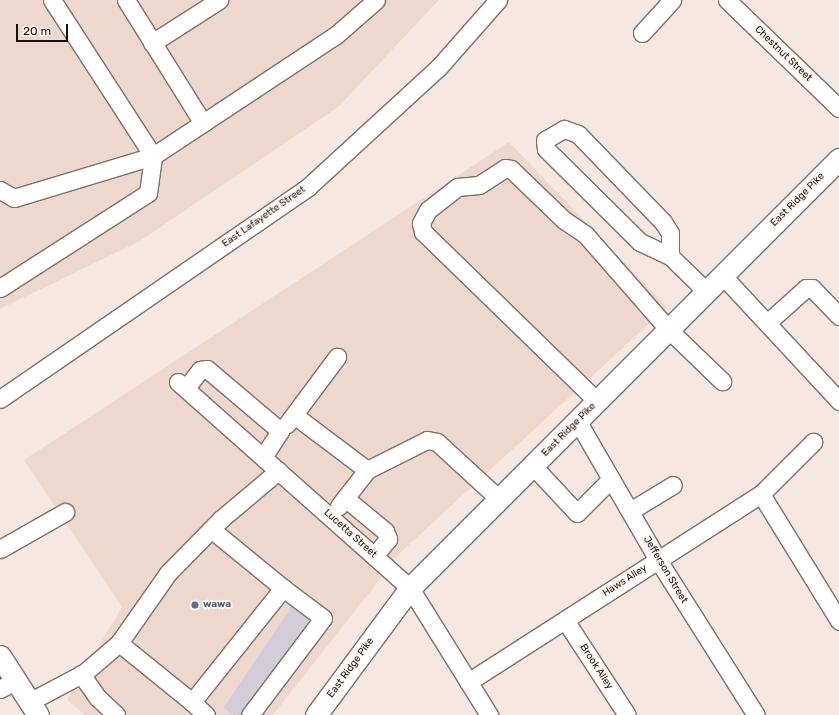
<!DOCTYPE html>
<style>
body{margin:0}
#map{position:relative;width:839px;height:715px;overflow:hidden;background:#f6e7e0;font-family:Rubik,sans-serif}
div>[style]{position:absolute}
.built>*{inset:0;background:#eed8ce}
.building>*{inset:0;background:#d3cdd9;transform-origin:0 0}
.roads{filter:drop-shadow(1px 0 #7e716b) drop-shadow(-1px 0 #7e716b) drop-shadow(0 1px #7e716b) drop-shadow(0 -1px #7e716b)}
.minor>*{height:17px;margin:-8.5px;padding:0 8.5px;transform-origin:8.5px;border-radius:8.5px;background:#fff}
.major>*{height:21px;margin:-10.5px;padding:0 10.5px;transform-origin:10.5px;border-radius:10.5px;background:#fff}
.dots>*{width:11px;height:11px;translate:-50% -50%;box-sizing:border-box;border:2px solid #fff6f1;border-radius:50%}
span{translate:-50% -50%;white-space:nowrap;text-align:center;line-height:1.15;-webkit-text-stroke:3.5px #fff6f1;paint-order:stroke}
.street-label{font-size:10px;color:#16120f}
.service-label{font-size:10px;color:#4e5e75;font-weight:700}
.left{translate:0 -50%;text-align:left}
.scale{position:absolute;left:16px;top:24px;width:52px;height:18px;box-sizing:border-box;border:2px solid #16120f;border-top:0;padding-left:5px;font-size:12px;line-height:14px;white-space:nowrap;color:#16120f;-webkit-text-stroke:3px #fff6f1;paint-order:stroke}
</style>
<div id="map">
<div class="built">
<i style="clip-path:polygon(0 0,439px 0,338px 107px,140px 241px,0 309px)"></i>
<i style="clip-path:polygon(509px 142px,667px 307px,402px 551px,273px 715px,85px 715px,67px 700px,122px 607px,24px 460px)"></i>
</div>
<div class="building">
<i style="left:292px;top:606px;width:22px;height:123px;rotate:34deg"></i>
</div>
<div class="roads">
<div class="minor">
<i style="left:126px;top:0;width:145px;rotate:58deg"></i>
<i style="left:727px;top:0;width:156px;rotate:44deg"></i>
<i style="left:642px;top:33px;width:45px;rotate:-47.7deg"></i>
<i style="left:152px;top:43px;width:80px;rotate:-32.7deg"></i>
<i style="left:0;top:190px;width:16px;rotate:30deg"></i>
<i style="left:14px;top:198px;width:145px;rotate:-16.8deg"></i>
<i style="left:153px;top:156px;width:219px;rotate:-33.5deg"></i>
<i style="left:336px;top:35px;width:53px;rotate:-41.2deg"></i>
<i style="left:670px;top:256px;width:23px;rotate:-90deg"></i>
<i style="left:670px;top:233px;width:13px;rotate:-122deg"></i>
<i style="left:663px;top:222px;width:122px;rotate:-134deg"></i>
<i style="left:578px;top:134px;width:15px;rotate:-160deg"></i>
<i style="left:564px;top:129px;width:22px;rotate:150deg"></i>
<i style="left:545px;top:140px;width:9px;rotate:84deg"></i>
<i style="left:546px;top:149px;width:132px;rotate:44.7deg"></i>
<i style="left:640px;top:242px;width:33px;rotate:25deg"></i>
<i style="left:670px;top:256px;width:52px;rotate:44.2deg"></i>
<i style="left:723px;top:276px;width:171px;rotate:47.1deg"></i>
<i style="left:0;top:288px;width:176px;rotate:-32.7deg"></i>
<i style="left:148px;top:193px;width:37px;rotate:-82deg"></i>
<i style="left:153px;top:156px;width:186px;rotate:-122.9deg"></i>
<i style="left:767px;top:323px;width:52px;rotate:-41.9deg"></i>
<i style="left:806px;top:288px;width:6px"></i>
<i style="left:812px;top:288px;width:39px;rotate:46deg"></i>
<i style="left:178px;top:382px;width:310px;rotate:41.6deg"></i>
<i style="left:410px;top:588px;width:150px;rotate:58.1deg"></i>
<i style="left:186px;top:388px;width:23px;rotate:-52deg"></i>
<i style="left:200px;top:370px;width:7px;rotate:-8deg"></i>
<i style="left:207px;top:369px;width:96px;rotate:40.3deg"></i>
<i style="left:280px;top:431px;width:31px;rotate:123deg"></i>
<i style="left:0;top:399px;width:374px;rotate:-34.5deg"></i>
<i style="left:308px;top:187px;width:176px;rotate:-42.5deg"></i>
<i style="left:438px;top:68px;width:91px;rotate:-48.6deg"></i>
<i style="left:598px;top:402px;width:244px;rotate:-135.8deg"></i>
<i style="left:423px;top:232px;width:9px;rotate:-103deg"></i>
<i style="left:421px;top:223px;width:15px;rotate:-62deg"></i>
<i style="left:428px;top:210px;width:37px;rotate:-38deg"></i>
<i style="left:457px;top:187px;width:22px;rotate:-5deg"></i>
<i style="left:479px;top:185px;width:31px;rotate:-33deg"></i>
<i style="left:505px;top:168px;width:6px;rotate:9deg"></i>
<i style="left:511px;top:169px;width:74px;rotate:43.9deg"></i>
<i style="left:564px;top:220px;width:25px;rotate:34deg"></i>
<i style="left:585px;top:234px;width:128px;rotate:48.8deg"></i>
<i style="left:669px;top:330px;width:74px;rotate:43.9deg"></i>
<i style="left:294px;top:415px;width:91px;rotate:37deg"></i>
<i style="left:367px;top:470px;width:67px;rotate:-26.6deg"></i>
<i style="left:427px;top:440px;width:10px;rotate:11deg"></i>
<i style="left:437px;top:442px;width:84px;rotate:42.6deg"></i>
<i style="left:578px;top:422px;width:160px;rotate:59.9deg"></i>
<i style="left:658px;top:560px;width:183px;rotate:57.7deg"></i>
<i style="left:287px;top:424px;width:84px;rotate:-53.3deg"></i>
<i style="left:533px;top:466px;width:64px;rotate:46.9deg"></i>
<i style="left:577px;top:513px;width:48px;rotate:-45deg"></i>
<i style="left:761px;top:494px;width:149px;rotate:58.4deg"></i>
<i style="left:345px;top:498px;width:52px;rotate:39.5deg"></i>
<i style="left:385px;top:531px;width:9px;rotate:69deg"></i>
<i style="left:388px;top:539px;width:22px;rotate:129deg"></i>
<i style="left:339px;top:506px;width:46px;rotate:-52.1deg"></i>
<i style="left:630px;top:511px;width:50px;rotate:-31.2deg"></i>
<i style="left:0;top:549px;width:75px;rotate:-29.6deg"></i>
<i style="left:565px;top:620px;width:113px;rotate:56.9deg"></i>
<i style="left:119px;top:643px;width:94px;rotate:38.9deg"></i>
<i style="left:192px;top:702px;width:146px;rotate:-51.4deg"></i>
<i style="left:283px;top:588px;width:93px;rotate:-140.7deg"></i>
<i style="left:81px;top:674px;width:28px;rotate:55deg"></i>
<i style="left:97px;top:697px;width:26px;rotate:43deg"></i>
<i style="left:468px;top:682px;width:348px;rotate:-32.7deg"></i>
<i style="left:761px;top:494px;width:74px;rotate:-45deg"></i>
<i style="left:0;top:689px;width:18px;rotate:-29deg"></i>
<i style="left:29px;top:702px;width:62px;rotate:-27.8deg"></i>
<i style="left:84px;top:673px;width:46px;rotate:-40.6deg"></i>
<i style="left:119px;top:643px;width:85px;rotate:-55deg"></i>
<i style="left:168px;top:573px;width:76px;rotate:-45.5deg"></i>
<i style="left:221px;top:519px;width:75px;rotate:-40.1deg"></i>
<i style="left:192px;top:702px;width:19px;rotate:43deg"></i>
<i style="left:250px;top:715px;width:121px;rotate:-53deg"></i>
<i style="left:323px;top:618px;width:50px;rotate:-143.1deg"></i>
</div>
<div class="major">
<i style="left:0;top:656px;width:70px;rotate:57.2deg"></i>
<i style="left:316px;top:715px;width:158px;rotate:-53.5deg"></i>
<i style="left:410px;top:588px;width:607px;rotate:-45deg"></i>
</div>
</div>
<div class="dots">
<i style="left:195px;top:605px;background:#5c6f8a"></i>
</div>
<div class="street-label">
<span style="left:783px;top:54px;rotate:44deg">Chestnut Street</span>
<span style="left:798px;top:200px;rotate:-45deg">East Ridge Pike</span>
<span style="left:264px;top:217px;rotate:-35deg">East Lafayette Street</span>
<span style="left:569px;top:430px;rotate:-45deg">East Ridge Pike</span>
<span style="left:350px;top:534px;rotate:42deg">Lucetta Street</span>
<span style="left:665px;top:570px;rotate:59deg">Jefferson Street</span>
<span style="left:625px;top:581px;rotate:-33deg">Haws Alley</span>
<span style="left:596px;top:667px;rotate:57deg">Brook Alley</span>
<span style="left:351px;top:668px;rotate:-54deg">East Ridge Pike</span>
</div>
<div class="service-label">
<span class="left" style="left:203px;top:605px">wawa</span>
</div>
<div class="scale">20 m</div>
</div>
